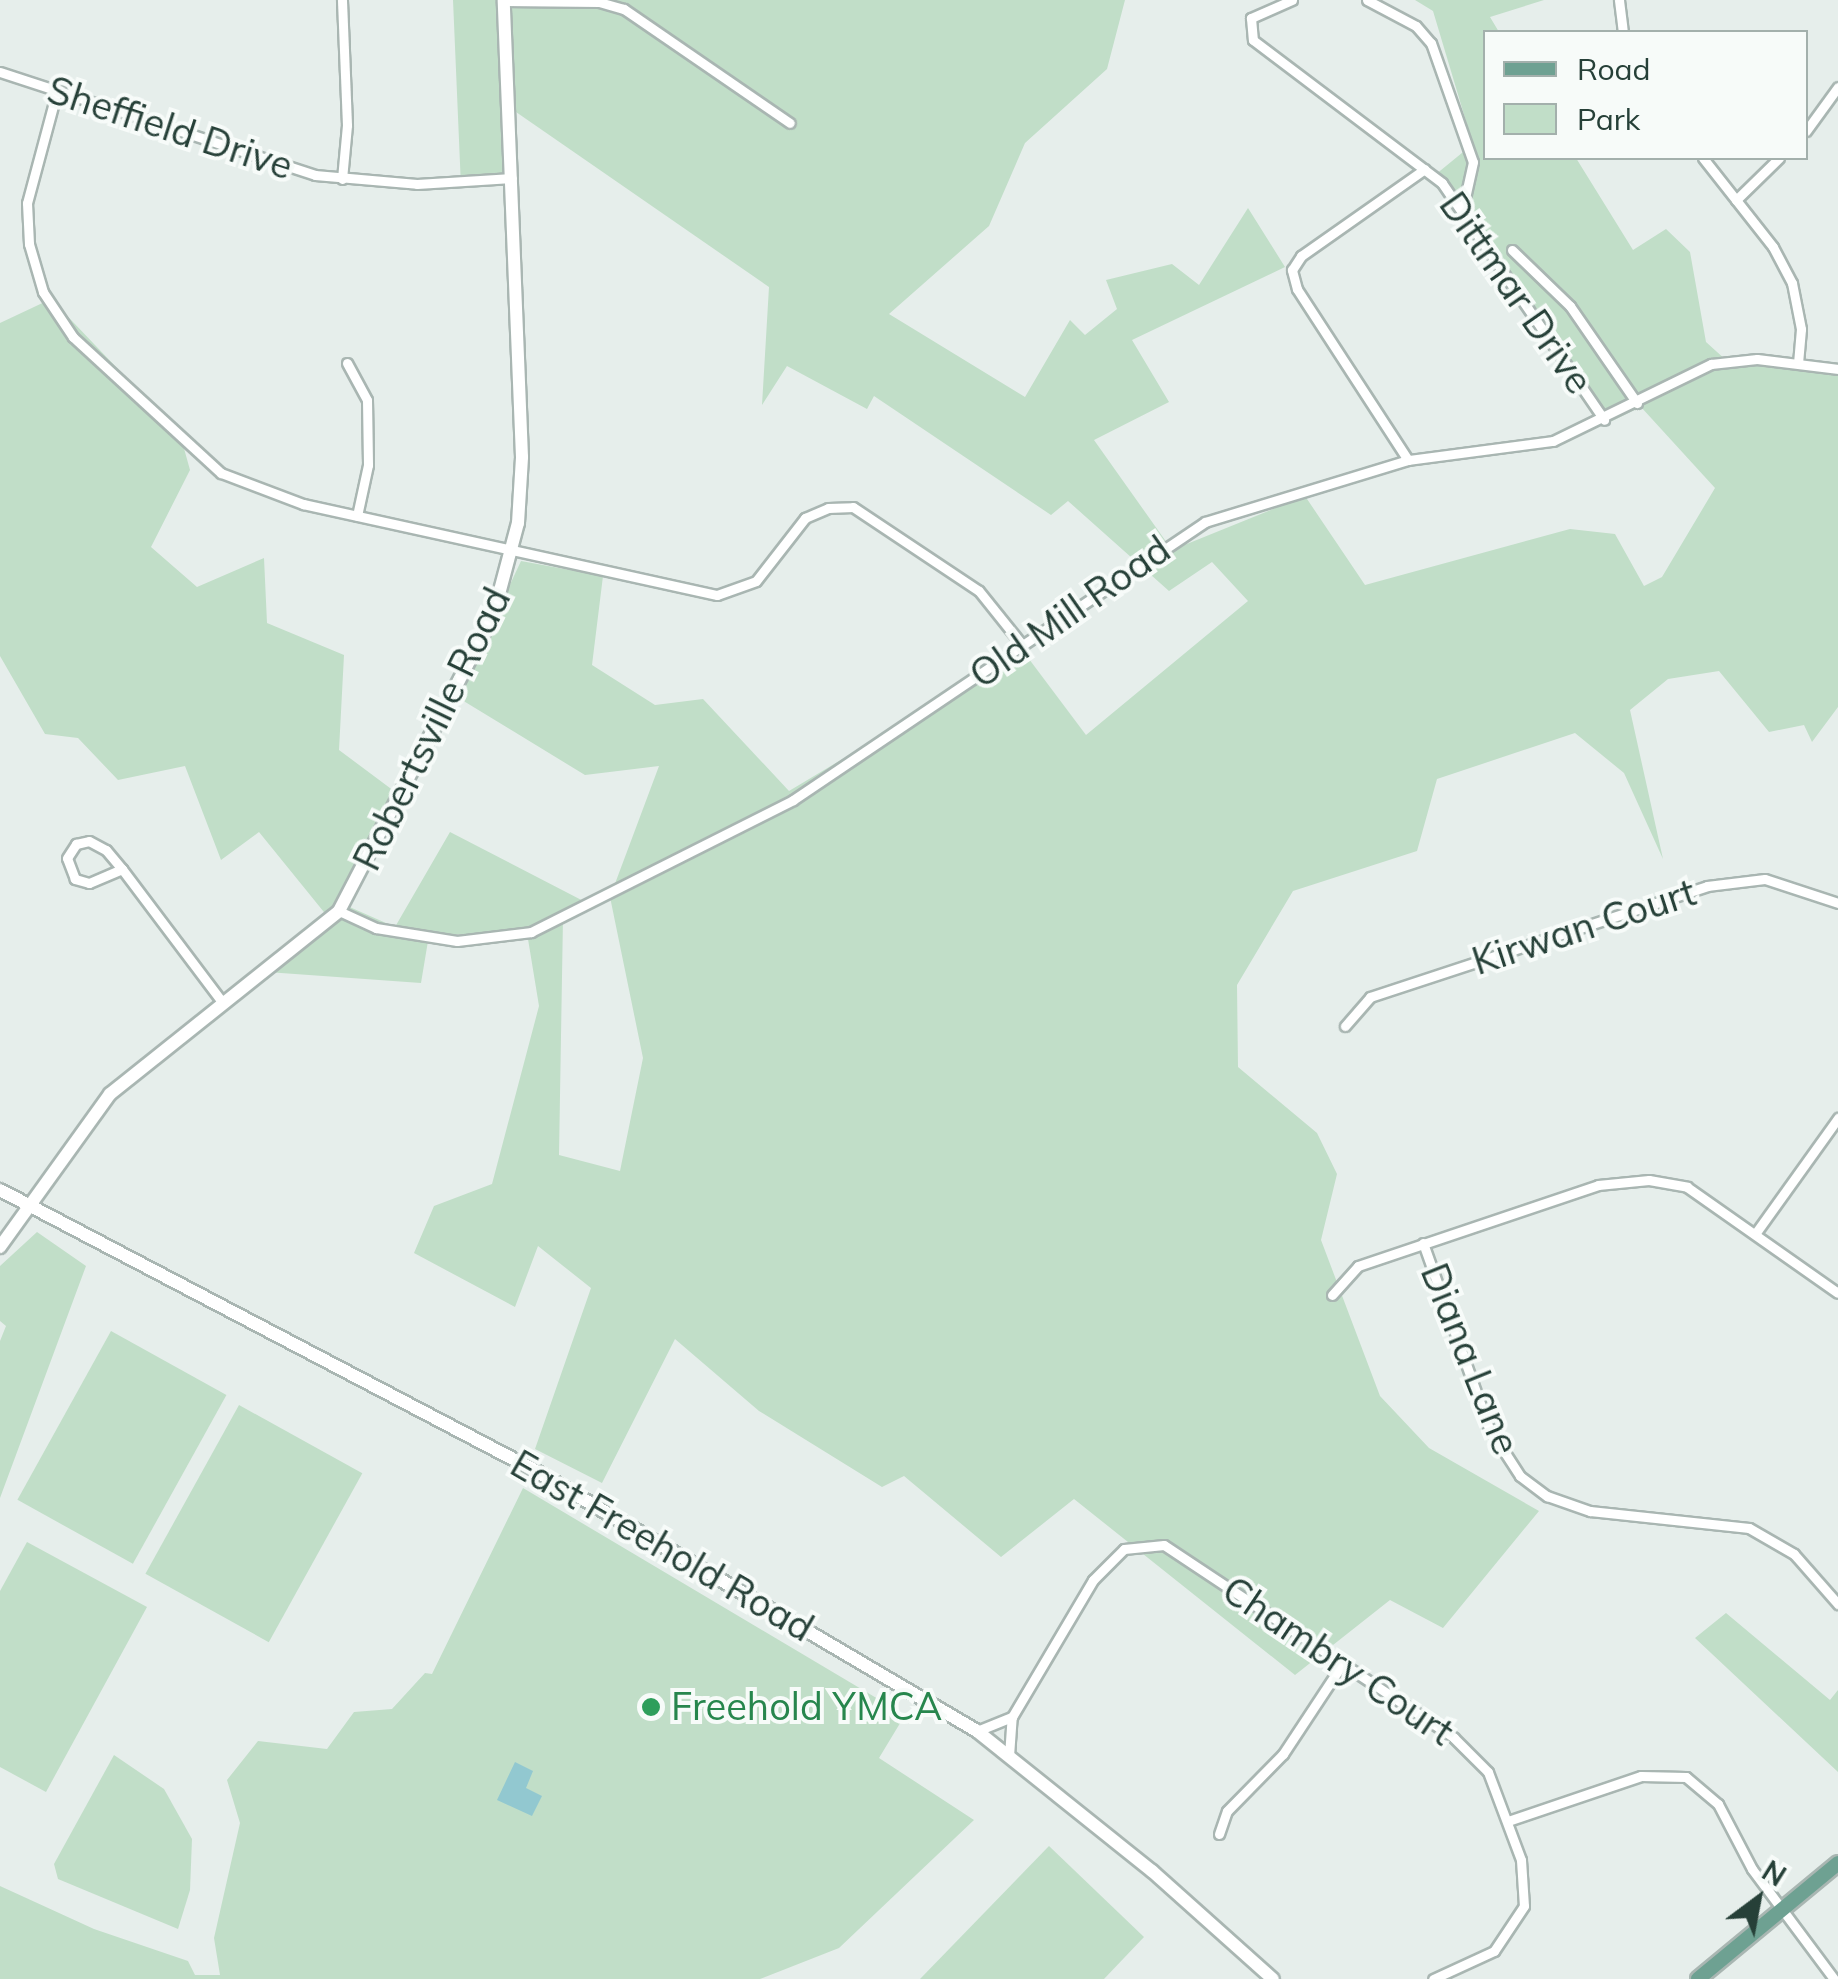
<!DOCTYPE html>
<style>
body{margin:0}
#map{position:relative;width:1838px;height:1979px;overflow:hidden;background:#e6eeeb;font-family:Mulish,sans-serif}
div>[style]{position:absolute}
.green>*{inset:0;background:#c1dec8;transform-origin:0 0}
.water>*{inset:0;background:#92c8d0}
.roads{filter:drop-shadow(2px 0 #a9b6b2) drop-shadow(-2px 0 #a9b6b2) drop-shadow(0 2px #a9b6b2) drop-shadow(0 -2px #a9b6b2)}
.street>*{height:9px;margin:-4.5px;padding:0 4.5px;transform-origin:4.5px;border-radius:4.5px;background:#fff}
.secondary>*{height:12px;margin:-6px;padding:0 6px;transform-origin:6px;border-radius:6px;background:#fff}
.primary>*{height:14px;margin:-7px;padding:0 7px;transform-origin:7px;border-radius:7px;background:#6ea192}
.dots>*{width:28px;height:28px;translate:-50% -50%;box-sizing:border-box;border:5px solid #f7fbf9;border-radius:50%}
span{translate:-50% -50%;white-space:nowrap;text-align:center;line-height:1.15;-webkit-text-stroke:8px #f7fbf9;paint-order:stroke}
.street-label{font-size:38px;color:#264038}
.leisure-label{font-size:38px;color:#27864d}
.left{translate:0 -50%;text-align:left}
.legend{position:absolute;left:1483px;top:30px;width:325px;height:130px;box-sizing:border-box;background:#f7fbf9;border:2px solid #a3b0ac;margin:0;padding:12px 18px;list-style:none;font-size:30px;color:#264038}
.legend li{display:flex;align-items:center;gap:20px;height:50px}
.legend b{width:50px;border:2px solid #a3b0ac}
.north{position:absolute;left:1708px;top:1849px;width:100px;height:100px;-webkit-text-stroke:8px #f7fbf9;paint-order:stroke;rotate:32deg;font-size:28px;font-weight:700;line-height:40px;text-align:center;color:#264038}
.north::after{content:'';display:block;margin:auto;width:35px;height:45px;background:#264038;clip-path:polygon(50% 0,100% 100%,50% 72%,0 100%)}
</style>
<div id="map">
<div class="green">
<i style="clip-path:polygon(453px 0,1125px 0,1107px 69px,1025px 143px,989px 226px,889px 314px,1025px 397px,1070px 320px,1085px 335px,1117px 309px,1106px 280px,1172px 264px,1199px 285px,1248px 208px,1285px 267px,1132px 340px,1169px 402px,1094px 440px,1172px 550px,1305px 496px,1365px 585px,1570px 529px,1615px 534px,1644px 586px,1662px 577px,1715px 488px,1641px 407px,1610px 422px,1435px 175px,1468px 148px,1480px 168px,1433px 11px,1415px 0,1544px 0,1490px 17px,1499px 32px,1486px 32px,1486px 158px,1576px 158px,1633px 250px,1666px 229px,1690px 252px,1706px 342px,1727px 361px,1838px 368px,1838px 707px,1812px 742px,1804px 725px,1769px 732px,1719px 671px,1668px 679px,1630px 710px,1663px 859px,1624px 773px,1575px 733px,1437px 779px,1417px 851px,1293px 891px,1237px 985px,1238px 1067px,1317px 1133px,1337px 1174px,1321px 1240px,1380px 1396px,1429px 1448px,1539px 1511px,1443px 1628px,1390px 1600px,1295px 1675px,1074px 1499px,1001px 1557px,904px 1476px,882px 1487px,759px 1411px,675px 1339px,602px 1483px,535px 1449px,591px 1288px,538px 1246px,515px 1307px,414px 1253px,434px 1206px,492px 1184px,539px 1006px,527px 933px,429px 935px,421px 983px,267px 972px,332px 922px,259px 832px,221px 860px,185px 766px,118px 780px,78px 738px,45px 734px,0 656px,0 323px,51px 299px,180px 434px,190px 470px,151px 547px,197px 587px,264px 558px,267px 623px,344px 655px,339px 750px,398px 794px,345px 905px,395px 927px,450px 832px,593px 906px,563px 918px,559px 1155px,620px 1171px,643px 1058px,610px 897px,659px 766px,585px 775px,457px 697px,521px 561px,603px 576px,592px 665px,655px 705px,703px 699px,789px 791px,1023px 651px,1086px 735px,1248px 601px,1212px 562px,1169px 591px,1068px 501px,1051px 515px,874px 396px,867px 409px,787px 366px,762px 405px,769px 287px,516px 112px,517px 182px,461px 187px)"></i>
<i style="clip-path:polygon(37px 1232px,86px 1266px,0 1498px,0 1341px,6px 1326px,0 1321px,0 1266px)"></i>
<i style="left:111px;top:1331px;width:132px;height:193px;rotate:29deg"></i>
<i style="left:239px;top:1405px;width:141px;height:193px;rotate:29deg"></i>
<i style="clip-path:polygon(523px 1488px,905px 1715px,879px 1758px,974px 1820px,839px 1948px,760px 1979px,0 1979px,0 1886px,94px 1929px,188px 1961px,195px 1975px,220px 1975px,214px 1938px,240px 1823px,227px 1780px,258px 1741px,327px 1749px,354px 1712px,392px 1709px,425px 1673px,432px 1674px)"></i>
<i style="clip-path:polygon(27px 1542px,147px 1607px,46px 1792px,0 1767px,0 1591px)"></i>
<i style="clip-path:polygon(1726px 1613px,1830px 1700px,1838px 1690px,1838px 1772px,1695px 1638px)"></i>
<i style="clip-path:polygon(114px 1755px,164px 1789px,192px 1839px,190px 1890px,178px 1929px,58px 1879px,54px 1864px)"></i>
<i style="clip-path:polygon(1049px 1846px,1144px 1937px,1104px 1979px,920px 1979px)"></i>
</div>
<div class="water">
<i style="clip-path:polygon(515px 1762px,533px 1771px,526px 1788px,542px 1796px,532px 1816px,497px 1800px)"></i>
</div>
<div class="roads">
<div class="street">
<i style="left:1292px;top:0;width:45px;rotate:156.3deg"></i>
<i style="left:1251px;top:18px;width:22px;rotate:85deg"></i>
<i style="left:1253px;top:40px;width:237px;rotate:37.1deg"></i>
<i style="left:1442px;top:183px;width:287px;rotate:55.6deg"></i>
<i style="left:1367px;top:0;width:55px;rotate:28deg"></i>
<i style="left:1416px;top:26px;width:23px;rotate:49deg"></i>
<i style="left:1431px;top:43px;width:126px;rotate:70.6deg"></i>
<i style="left:1473px;top:162px;width:46px;rotate:102.5deg"></i>
<i style="left:1619px;top:0;width:32px;rotate:83deg"></i>
<i style="left:504px;top:1px;width:95px;rotate:0.6deg"></i>
<i style="left:599px;top:2px;width:26px;rotate:16deg"></i>
<i style="left:624px;top:9px;width:201px;rotate:34.5deg"></i>
<i style="left:0;top:72px;width:331px;rotate:18.1deg"></i>
<i style="left:315px;top:175px;width:102px;rotate:5deg"></i>
<i style="left:417px;top:184px;width:95px;rotate:-3.6deg"></i>
<i style="left:57px;top:91px;width:116px;rotate:105deg"></i>
<i style="left:27px;top:203px;width:41px;rotate:87.2deg"></i>
<i style="left:29px;top:244px;width:50px;rotate:73.7deg"></i>
<i style="left:43px;top:292px;width:54px;rotate:56.3deg"></i>
<i style="left:73px;top:337px;width:201px;rotate:42.6deg"></i>
<i style="left:221px;top:473px;width:88px;rotate:20.7deg"></i>
<i style="left:303px;top:504px;width:424px;rotate:12.4deg"></i>
<i style="left:717px;top:595px;width:41px;rotate:-19.7deg"></i>
<i style="left:756px;top:581px;width:80px;rotate:-52.1deg"></i>
<i style="left:805px;top:518px;width:25px;rotate:-23deg"></i>
<i style="left:828px;top:508px;width:25px;rotate:-2deg"></i>
<i style="left:853px;top:507px;width:151px;rotate:33.7deg"></i>
<i style="left:979px;top:591px;width:70px;rotate:51.3deg"></i>
<i style="left:1806px;top:131px;width:54px;rotate:-54deg"></i>
<i style="left:1703px;top:158px;width:113px;rotate:51.8deg"></i>
<i style="left:1773px;top:247px;width:41px;rotate:62.2deg"></i>
<i style="left:1792px;top:283px;width:47px;rotate:78.9deg"></i>
<i style="left:1801px;top:329px;width:34px;rotate:95deg"></i>
<i style="left:342px;top:179px;width:54px;rotate:-84.7deg"></i>
<i style="left:347px;top:125px;width:125px;rotate:-92.3deg"></i>
<i style="left:1736px;top:200px;width:60px;rotate:-44.3deg"></i>
<i style="left:1512px;top:250px;width:81px;rotate:44deg"></i>
<i style="left:1570px;top:306px;width:118px;rotate:55.4deg"></i>
<i style="left:347px;top:363px;width:42px;rotate:61.6deg"></i>
<i style="left:367px;top:400px;width:65px;rotate:89.1deg"></i>
<i style="left:368px;top:465px;width:52px;rotate:102.2deg"></i>
<i style="left:1408px;top:460px;width:204px;rotate:-123deg"></i>
<i style="left:1297px;top:289px;width:20px;rotate:-105deg"></i>
<i style="left:1292px;top:270px;width:17px;rotate:-57deg"></i>
<i style="left:1301px;top:256px;width:151px;rotate:-35.1deg"></i>
<i style="left:89px;top:841px;width:19px;rotate:28deg"></i>
<i style="left:106px;top:850px;width:25px;rotate:50deg"></i>
<i style="left:122px;top:869px;width:36px;rotate:157deg"></i>
<i style="left:89px;top:883px;width:15px;rotate:-164deg"></i>
<i style="left:75px;top:879px;width:22px;rotate:-111deg"></i>
<i style="left:67px;top:858px;width:17px;rotate:-57deg"></i>
<i style="left:76px;top:844px;width:13px;rotate:-13deg"></i>
<i style="left:122px;top:869px;width:168px;rotate:53deg"></i>
<i style="left:339px;top:911px;width:41px;rotate:24.7deg"></i>
<i style="left:376px;top:928px;width:82px;rotate:9.1deg"></i>
<i style="left:457px;top:941px;width:75px;rotate:-6.9deg"></i>
<i style="left:531px;top:932px;width:293px;rotate:-26.7deg"></i>
<i style="left:793px;top:800px;width:497px;rotate:-34deg"></i>
<i style="left:1205px;top:522px;width:212px;rotate:-17deg"></i>
<i style="left:1408px;top:460px;width:146px;rotate:-7.5deg"></i>
<i style="left:1553px;top:441px;width:176px;rotate:-26deg"></i>
<i style="left:1711px;top:364px;width:46px;rotate:-6.2deg"></i>
<i style="left:1757px;top:359px;width:82px;rotate:7deg"></i>
<i style="left:1345px;top:1026px;width:38px;rotate:-49deg"></i>
<i style="left:1370px;top:997px;width:355px;rotate:-18.2deg"></i>
<i style="left:1707px;top:886px;width:58px;rotate:-6.9deg"></i>
<i style="left:1765px;top:879px;width:77px;rotate:18.2deg"></i>
<i style="left:1755px;top:1234px;width:143px;rotate:-54.4deg"></i>
<i style="left:1423px;top:1243px;width:196px;rotate:70.4deg"></i>
<i style="left:1489px;top:1428px;width:57px;rotate:57.1deg"></i>
<i style="left:1520px;top:1476px;width:34px;rotate:37deg"></i>
<i style="left:1547px;top:1496px;width:46px;rotate:19.2deg"></i>
<i style="left:1590px;top:1511px;width:160px;rotate:6.1deg"></i>
<i style="left:1749px;top:1528px;width:52px;rotate:30deg"></i>
<i style="left:1794px;top:1554px;width:67px;rotate:48.7deg"></i>
<i style="left:1332px;top:1295px;width:39px;rotate:-48deg"></i>
<i style="left:1358px;top:1266px;width:253px;rotate:-18.6deg"></i>
<i style="left:1598px;top:1185px;width:51px;rotate:-5.6deg"></i>
<i style="left:1649px;top:1180px;width:39px;rotate:10deg"></i>
<i style="left:1687px;top:1187px;width:184px;rotate:35.1deg"></i>
<i style="left:977px;top:1731px;width:38px;rotate:-22deg"></i>
<i style="left:1009px;top:1756px;width:39px;rotate:-86deg"></i>
<i style="left:1012px;top:1717px;width:159px;rotate:-59.4deg"></i>
<i style="left:1093px;top:1580px;width:44px;rotate:-45deg"></i>
<i style="left:1124px;top:1549px;width:40px;rotate:-5.7deg"></i>
<i style="left:1164px;top:1545px;width:348px;rotate:33.6deg"></i>
<i style="left:1454px;top:1738px;width:48px;rotate:45deg"></i>
<i style="left:1488px;top:1772px;width:94px;rotate:69.4deg"></i>
<i style="left:1521px;top:1860px;width:46px;rotate:86.3deg"></i>
<i style="left:1524px;top:1906px;width:54px;rotate:123.7deg"></i>
<i style="left:1494px;top:1951px;width:67px;rotate:155.3deg"></i>
<i style="left:1508px;top:1821px;width:140px;rotate:-18.7deg"></i>
<i style="left:1641px;top:1776px;width:45px;rotate:1.3deg"></i>
<i style="left:1686px;top:1777px;width:42px;rotate:40.2deg"></i>
<i style="left:1718px;top:1804px;width:73px;rotate:62.4deg"></i>
<i style="left:1752px;top:1869px;width:137px;rotate:53.3deg"></i>
<i style="left:1219px;top:1834px;width:24px;rotate:-71deg"></i>
<i style="left:1227px;top:1811px;width:80px;rotate:-45.5deg"></i>
<i style="left:1283px;top:1754px;width:109px;rotate:-56.6deg"></i>
</div>
<div class="secondary">
<i style="left:0;top:1190px;width:603px;rotate:27.67deg"></i>
<i style="left:534px;top:1470px;width:514px;rotate:30.51deg"></i>
<i style="left:977px;top:1731px;width:224px;rotate:38.7deg"></i>
<i style="left:1152px;top:1871px;width:162px;rotate:41.8deg"></i>
<i style="left:0;top:1247px;width:188px;rotate:-54.3deg"></i>
<i style="left:110px;top:1094px;width:293px;rotate:-38.6deg"></i>
<i style="left:339px;top:911px;width:336px;rotate:-62.5deg"></i>
<i style="left:494px;top:613px;width:93px;rotate:-75.1deg"></i>
<i style="left:518px;top:523px;width:66px;rotate:-86.5deg"></i>
<i style="left:522px;top:457px;width:457px;rotate:-92.3deg"></i>
</div>
<div class="primary">
<i style="left:1698px;top:1979px;width:182px;rotate:-39.6deg"></i>
</div>
</div>
<div class="dots">
<i style="left:651px;top:1707px;background:#2e9e5b"></i>
</div>
<div class="street-label">
<span style="left:170px;top:128px;rotate:18deg">Sheffield Drive</span>
<span style="left:1516px;top:293px;rotate:55deg">Dittmar Drive</span>
<span style="left:1070px;top:612px;rotate:-35deg">Old Mill Road</span>
<span style="left:432px;top:729px;rotate:-64deg">Robertsville Road</span>
<span style="left:1584px;top:927px;rotate:-18deg">Kirwan Court</span>
<span style="left:1470px;top:1359px;rotate:68deg">Diana Lane</span>
<span style="left:662px;top:1546px;rotate:30deg">East Freehold Road</span>
<span style="left:1338px;top:1661px;rotate:34deg">Chambry Court</span>
</div>
<div class="leisure-label">
<span class="left" style="left:671px;top:1707px">Freehold YMCA</span>
</div>
<ul class="legend">
<li><b style="height:12px;background:#6ea192"></b>Road</li>
<li><b style="height:28px;background:#c1dec8"></b>Park</li>
</ul>
<div class="north">N</div>
</div>
